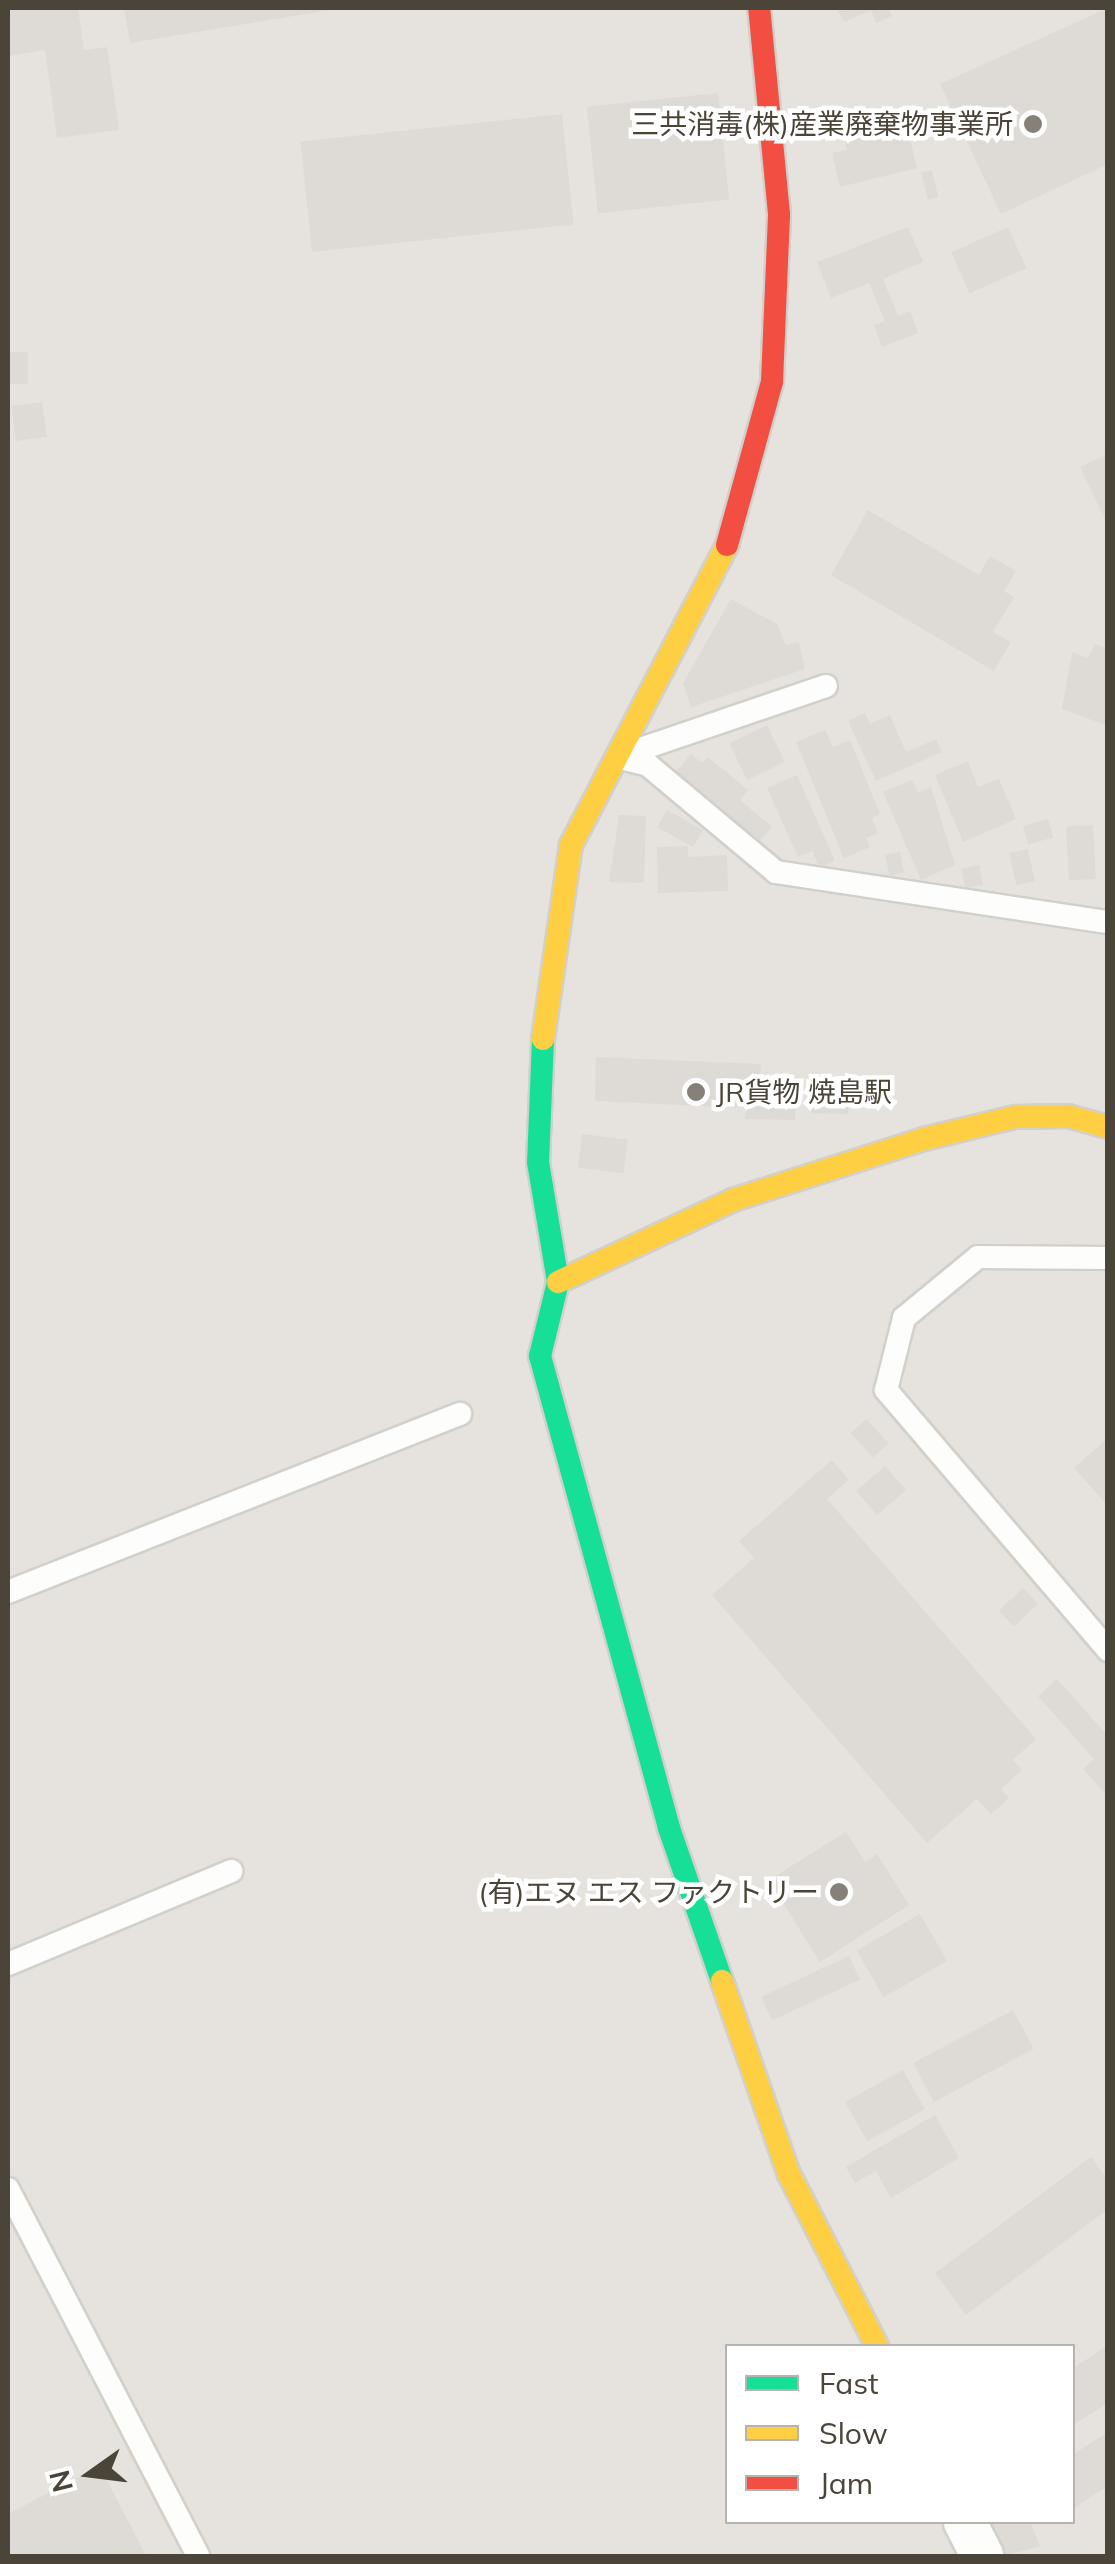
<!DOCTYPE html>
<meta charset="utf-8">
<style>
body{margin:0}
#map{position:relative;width:1115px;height:2564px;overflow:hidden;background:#f4f2ee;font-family:Mulish,"Noto Sans JP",sans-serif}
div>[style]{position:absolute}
.industrial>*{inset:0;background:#e6e2de}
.building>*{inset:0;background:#dedbd6;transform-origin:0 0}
.roads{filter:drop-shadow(2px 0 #d2d0cb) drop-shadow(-2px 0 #d2d0cb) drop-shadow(0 2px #d2d0cb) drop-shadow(0 -2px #d2d0cb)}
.lane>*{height:22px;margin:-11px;padding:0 11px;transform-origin:11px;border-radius:11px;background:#fdfdfc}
.street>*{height:42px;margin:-21px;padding:0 21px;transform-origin:21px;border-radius:21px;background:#fdfdfc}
.fast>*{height:22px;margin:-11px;padding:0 11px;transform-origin:11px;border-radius:11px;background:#16e098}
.slow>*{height:22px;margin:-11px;padding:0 11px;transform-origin:11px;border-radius:11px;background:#ffcf43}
.jam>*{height:22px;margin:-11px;padding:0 11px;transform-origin:11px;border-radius:11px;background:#f24e42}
.dots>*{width:28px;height:28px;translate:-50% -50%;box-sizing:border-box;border:5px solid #fff;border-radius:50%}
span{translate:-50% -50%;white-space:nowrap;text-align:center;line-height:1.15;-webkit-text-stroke:9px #fff;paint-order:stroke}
.poi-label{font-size:28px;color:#4b4439}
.right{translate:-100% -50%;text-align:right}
.left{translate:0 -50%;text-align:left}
.frame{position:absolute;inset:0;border:10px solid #4b4439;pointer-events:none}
.legend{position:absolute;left:725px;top:2344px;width:350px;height:180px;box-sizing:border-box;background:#fff;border:2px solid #b7b4b0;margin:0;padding:12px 18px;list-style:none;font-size:30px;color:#4b4439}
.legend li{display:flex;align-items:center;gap:20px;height:50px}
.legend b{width:50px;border:2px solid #b7b4b0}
.north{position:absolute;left:40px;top:2424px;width:100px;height:100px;-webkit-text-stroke:8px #fff;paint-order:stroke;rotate:256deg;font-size:28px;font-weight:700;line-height:40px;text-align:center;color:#4b4439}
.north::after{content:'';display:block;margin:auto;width:35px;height:45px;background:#4b4439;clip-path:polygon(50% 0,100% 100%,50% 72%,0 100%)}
</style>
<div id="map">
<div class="industrial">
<i style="clip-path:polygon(evenodd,8px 8px,1107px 8px,1107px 2556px,8px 2556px,8px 8px,728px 2346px,1072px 2346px,1072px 2522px,728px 2522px,728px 2346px)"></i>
</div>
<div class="building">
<i style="clip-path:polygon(8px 8px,78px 8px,84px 50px,107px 47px,119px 130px,57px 138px,45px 50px,8px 56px)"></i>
<i style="clip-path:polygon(124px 8px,330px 8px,330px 10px,130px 43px)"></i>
<i style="clip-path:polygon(837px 8px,888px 8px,892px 16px,876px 23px,871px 10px,844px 22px)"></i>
<i style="clip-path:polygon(1108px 8px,1108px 164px,1001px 214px,940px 84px)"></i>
<i style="left:718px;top:93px;width:107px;height:132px;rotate:84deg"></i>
<i style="left:562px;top:114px;width:111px;height:263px;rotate:84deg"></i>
<i style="clip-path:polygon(880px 128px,883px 141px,909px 135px,917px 168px,840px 187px,832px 153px,847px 150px,844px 137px)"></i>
<i style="left:932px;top:170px;width:28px;height:11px;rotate:77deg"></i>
<i style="clip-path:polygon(908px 227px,923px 262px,883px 279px,898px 316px,910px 311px,918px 333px,882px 347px,874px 325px,885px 321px,869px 283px,831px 298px,817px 262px)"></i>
<i style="left:1008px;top:227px;width:45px;height:62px;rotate:66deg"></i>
<i style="left:8px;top:352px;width:20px;height:32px"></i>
<i style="left:42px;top:402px;width:35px;height:31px;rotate:82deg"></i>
<i style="clip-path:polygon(1108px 454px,1108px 526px,1080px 467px)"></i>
<i style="clip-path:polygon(868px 510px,979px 575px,990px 556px,1016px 571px,1004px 591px,1014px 597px,993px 632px,1011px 642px,994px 671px,831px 575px)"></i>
<i style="clip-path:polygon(731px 599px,777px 624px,786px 645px,799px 642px,805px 669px,691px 707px,683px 683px)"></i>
<i style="clip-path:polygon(1095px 644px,1108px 649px,1108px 726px,1062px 709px,1072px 652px,1088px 658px)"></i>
<i style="clip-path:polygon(865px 713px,870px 724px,890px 715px,906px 752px,936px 739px,942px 752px,876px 781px,848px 721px)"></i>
<i style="left:767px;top:725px;width:41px;height:42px;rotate:64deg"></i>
<i style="clip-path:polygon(825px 730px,833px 747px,850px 740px,880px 814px,872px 818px,878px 833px,866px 838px,870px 847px,844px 858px,796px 742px)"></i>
<i style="clip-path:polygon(691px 754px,702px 763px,708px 757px,748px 790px,740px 800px,772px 827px,760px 841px,676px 772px)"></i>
<i style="clip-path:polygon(968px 761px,978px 787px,999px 779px,1016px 819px,963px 842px,935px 775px)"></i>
<i style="clip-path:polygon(797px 775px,835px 861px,819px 868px,812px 851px,798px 857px,767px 788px)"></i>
<i style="clip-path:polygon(912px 780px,918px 793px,931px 787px,955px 865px,921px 880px,883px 792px)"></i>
<i style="left:667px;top:810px;width:41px;height:20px;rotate:29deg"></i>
<i style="clip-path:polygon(619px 815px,646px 816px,644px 883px,609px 882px)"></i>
<i style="left:1048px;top:819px;width:19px;height:26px;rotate:74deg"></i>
<i style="left:1093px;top:825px;width:54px;height:27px;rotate:87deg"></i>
<i style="clip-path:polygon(688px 846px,688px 857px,727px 855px,728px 891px,658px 893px,657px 847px)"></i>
<i style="left:1028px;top:849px;width:33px;height:19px;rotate:78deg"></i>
<i style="left:900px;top:852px;width:21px;height:15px;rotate:79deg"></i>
<i style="left:979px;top:865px;width:20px;height:18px;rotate:79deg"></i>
<i style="clip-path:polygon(596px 1057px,761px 1064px,760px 1081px,797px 1082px,795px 1120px,745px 1119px,746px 1108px,595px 1101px)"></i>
<i style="left:812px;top:1084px;width:37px;height:29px;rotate:2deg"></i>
<i style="left:582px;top:1134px;width:46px;height:34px;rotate:7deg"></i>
<i style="left:866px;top:1419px;width:33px;height:21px;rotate:47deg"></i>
<i style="clip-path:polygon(1108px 1438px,1108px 1506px,1074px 1468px)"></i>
<i style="clip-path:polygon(832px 1460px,849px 1480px,827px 1499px,1036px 1739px,1013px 1760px,1022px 1770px,1001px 1789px,1009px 1798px,991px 1814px,977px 1799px,927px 1843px,712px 1595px,754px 1558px,739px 1541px)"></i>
<i style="left:885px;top:1466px;width:32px;height:38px;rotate:49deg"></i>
<i style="left:1023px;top:1588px;width:22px;height:33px;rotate:47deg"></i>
<i style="clip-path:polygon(1057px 1679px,1108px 1736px,1108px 1797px,1083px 1769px,1094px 1759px,1038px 1696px)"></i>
<i style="clip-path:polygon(846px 1832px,865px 1862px,877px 1854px,909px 1905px,820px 1962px,769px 1880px)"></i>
<i style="left:920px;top:1914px;width:54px;height:73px;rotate:60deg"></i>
<i style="left:849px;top:1956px;width:26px;height:97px;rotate:65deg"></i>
<i style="left:1013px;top:2010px;width:44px;height:113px;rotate:62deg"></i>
<i style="left:903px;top:2070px;width:45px;height:66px;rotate:61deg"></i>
<i style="clip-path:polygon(935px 2115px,959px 2158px,891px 2198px,876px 2171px,855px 2183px,846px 2167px)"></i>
<i style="clip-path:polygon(1091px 2157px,1108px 2180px,1108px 2209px,966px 2315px,935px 2273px)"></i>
<i style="clip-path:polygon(1108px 2345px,1108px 2403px,1072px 2426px,1072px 2369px)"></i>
<i style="clip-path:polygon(1108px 2432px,1108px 2486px,1072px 2509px,1072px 2455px)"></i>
<i style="clip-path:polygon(100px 2466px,146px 2556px,8px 2556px,8px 2514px)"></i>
<i style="clip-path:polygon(991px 2522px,1030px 2522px,1040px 2546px,1004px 2556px)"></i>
</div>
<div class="roads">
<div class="lane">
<i style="left:629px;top:753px;width:208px;rotate:-18.8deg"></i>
<i style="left:617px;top:757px;width:32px;rotate:14deg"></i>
<i style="left:648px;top:765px;width:167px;rotate:39.9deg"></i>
<i style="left:776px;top:872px;width:336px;rotate:8.6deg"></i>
<i style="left:1108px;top:1258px;width:130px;rotate:-179.6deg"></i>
<i style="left:978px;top:1257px;width:96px;rotate:140.5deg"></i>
<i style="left:904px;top:1318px;width:74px;rotate:104deg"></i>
<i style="left:886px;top:1390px;width:342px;rotate:49.5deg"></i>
<i style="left:8px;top:1592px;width:486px;rotate:-21.5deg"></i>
<i style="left:8px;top:1964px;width:242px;rotate:-22.6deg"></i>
<i style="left:8px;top:2189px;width:413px;rotate:62.6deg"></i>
</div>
<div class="street">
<i style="left:965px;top:2522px;width:38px;rotate:63deg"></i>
</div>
<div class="fast">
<i style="left:543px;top:1039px;width:123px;rotate:92.3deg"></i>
<i style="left:538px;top:1162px;width:122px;rotate:80.5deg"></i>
<i style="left:558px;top:1282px;width:76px;rotate:103.7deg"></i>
<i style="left:540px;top:1356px;width:489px;rotate:74.7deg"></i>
<i style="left:669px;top:1828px;width:162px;rotate:70.9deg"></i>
</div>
<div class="slow">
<i style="left:543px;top:1039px;width:196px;rotate:-81.8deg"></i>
<i style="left:571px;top:845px;width:338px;rotate:-62.5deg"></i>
<i style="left:558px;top:1282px;width:193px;rotate:-25.1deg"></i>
<i style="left:733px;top:1200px;width:201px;rotate:-17.7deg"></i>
<i style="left:924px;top:1139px;width:94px;rotate:-13.6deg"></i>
<i style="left:1015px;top:1117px;width:53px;rotate:-1.1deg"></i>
<i style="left:1068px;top:1116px;width:41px;rotate:15.4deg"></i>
<i style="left:722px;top:1981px;width:204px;rotate:70.9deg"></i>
<i style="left:789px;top:2174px;width:193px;rotate:62.9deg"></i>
</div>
<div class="jam">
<i style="left:727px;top:545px;width:169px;rotate:-74.6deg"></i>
<i style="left:772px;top:382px;width:168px;rotate:-87.6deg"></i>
<i style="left:779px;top:214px;width:207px;rotate:-95.5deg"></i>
</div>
</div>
<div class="dots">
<i style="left:1033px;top:124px;background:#868178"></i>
<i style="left:696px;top:1092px;background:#868178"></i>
<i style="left:839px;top:1892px;background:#868178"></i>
</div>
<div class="poi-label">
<span class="right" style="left:1013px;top:124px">三共消毒(株)産業廃棄物事業所</span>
<span class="left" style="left:716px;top:1092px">JR貨物 焼島駅</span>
<span class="right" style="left:819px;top:1892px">(有)エヌ エス ファクトリー</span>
</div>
<div class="frame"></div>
<ul class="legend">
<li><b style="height:12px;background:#16e098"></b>Fast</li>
<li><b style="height:12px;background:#ffcf43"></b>Slow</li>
<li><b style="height:12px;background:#f24e42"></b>Jam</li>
</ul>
<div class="north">N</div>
</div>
